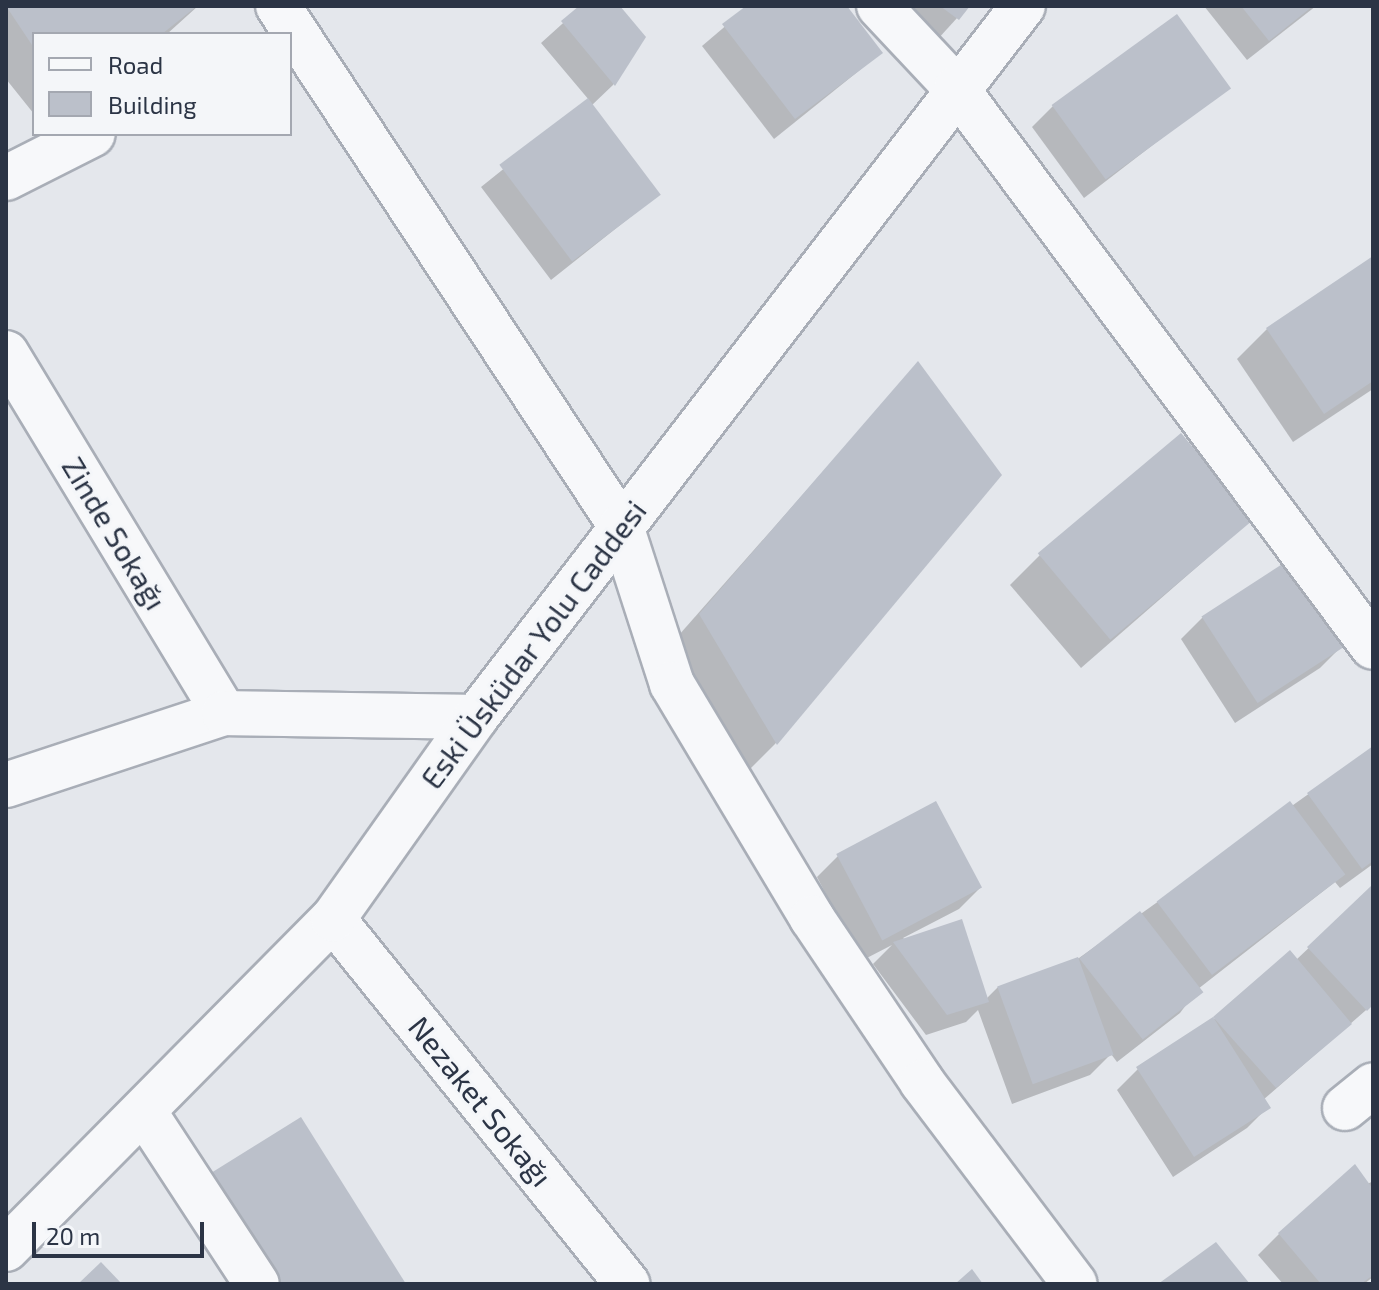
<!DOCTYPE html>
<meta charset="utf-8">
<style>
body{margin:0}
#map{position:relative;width:1379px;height:1290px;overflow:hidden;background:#e4e7ec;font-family:"Exo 2",sans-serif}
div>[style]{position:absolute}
.shadow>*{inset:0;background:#0003}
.building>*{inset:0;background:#bbc0ca;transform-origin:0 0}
.roads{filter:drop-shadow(2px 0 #a9aeb7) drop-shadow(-2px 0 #a9aeb7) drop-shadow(0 2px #a9aeb7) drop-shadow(0 -2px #a9aeb7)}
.minor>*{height:44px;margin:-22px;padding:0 22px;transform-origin:22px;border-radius:22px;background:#f7f8fa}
span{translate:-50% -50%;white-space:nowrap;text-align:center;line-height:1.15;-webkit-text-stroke:6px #f4f6f9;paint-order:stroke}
.street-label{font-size:30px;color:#2b3445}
.frame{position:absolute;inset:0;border:8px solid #2b3445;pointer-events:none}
.legend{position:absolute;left:32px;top:32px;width:260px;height:104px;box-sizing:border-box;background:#f4f6f9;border:2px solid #a4a8b1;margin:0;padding:10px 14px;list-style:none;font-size:24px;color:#2b3445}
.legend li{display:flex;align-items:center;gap:16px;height:40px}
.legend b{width:40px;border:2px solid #a4a8b1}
.scale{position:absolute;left:32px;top:1222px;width:172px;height:36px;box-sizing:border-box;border:4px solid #2b3445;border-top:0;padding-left:10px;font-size:24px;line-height:28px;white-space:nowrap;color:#2b3445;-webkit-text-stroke:6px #f4f6f9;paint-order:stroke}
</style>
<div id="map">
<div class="shadow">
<i style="clip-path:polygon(6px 6px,198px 6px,167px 34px,34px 34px,34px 114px,6px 79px)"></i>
<i style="clip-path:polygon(582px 6px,617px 6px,643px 37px,613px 85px,591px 106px,658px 195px,551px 280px,481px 187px,589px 100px,541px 43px)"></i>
<i style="clip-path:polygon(749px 6px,845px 6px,881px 53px,774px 139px,702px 46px)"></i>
<i style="clip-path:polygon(892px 6px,968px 6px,937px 40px)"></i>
<i style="clip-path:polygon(1204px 6px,1316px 6px,1247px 60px)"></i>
<i style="clip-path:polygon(1228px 87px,1084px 198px,1032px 127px,1053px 106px)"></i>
<i style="clip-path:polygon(1373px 258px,1373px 389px,1293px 442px,1237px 359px,1267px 329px)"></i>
<i style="clip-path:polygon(918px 364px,999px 475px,775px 744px,739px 780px,664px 652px)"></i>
<i style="clip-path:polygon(1252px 519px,1081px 668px,1010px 585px,1040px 555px)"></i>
<i style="clip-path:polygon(1287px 564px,1341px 647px,1320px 668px,1235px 723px,1181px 639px,1202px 618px)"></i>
<i style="clip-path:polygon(1373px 748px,1373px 864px,1340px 888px,1335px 882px,1198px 989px,1180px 1013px,1117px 1062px,1111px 1054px,1090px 1075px,1012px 1104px,978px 1010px,966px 1022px,926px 1035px,873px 964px,892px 945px,861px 961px,817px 877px,838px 856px,980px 888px,959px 909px,903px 938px,986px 999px,998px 987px,1079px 958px)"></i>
<i style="clip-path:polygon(1371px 889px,1373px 1004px,1263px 1100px,1268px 1107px,1247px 1128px,1173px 1177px,1117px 1090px,1138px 1069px,1214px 1019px,1290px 953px,1296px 960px)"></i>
<i style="clip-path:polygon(1373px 1181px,1373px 1277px,1364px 1284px,1283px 1284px,1258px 1255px,1279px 1234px)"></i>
</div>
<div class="building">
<i style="clip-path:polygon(6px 6px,197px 6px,162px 34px,34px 34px,34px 48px)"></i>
<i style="clip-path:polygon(579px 6px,620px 6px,646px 37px,615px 86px,561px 21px)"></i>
<i style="clip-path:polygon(746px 6px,847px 6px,883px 53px,795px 119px,722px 24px)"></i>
<i style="clip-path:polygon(940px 6px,970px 6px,959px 20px)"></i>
<i style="clip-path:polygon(1241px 6px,1313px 6px,1269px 41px)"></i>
<i style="left:1177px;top:14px;width:92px;height:155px;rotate:54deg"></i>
<i style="left:588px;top:98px;width:121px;height:111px;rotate:53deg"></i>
<i style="clip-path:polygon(1373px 256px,1373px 381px,1324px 414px,1266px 328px)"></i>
<i style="clip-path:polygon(918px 361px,1002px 475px,777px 745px,699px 614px)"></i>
<i style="left:1181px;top:433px;width:113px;height:187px;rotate:50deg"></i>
<i style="left:1287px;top:561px;width:103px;height:102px;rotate:57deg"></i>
<i style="clip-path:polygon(1373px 746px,1373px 861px,1362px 869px,1307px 793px)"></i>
<i style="left:936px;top:801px;width:98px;height:113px;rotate:62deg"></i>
<i style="left:1290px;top:801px;width:92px;height:167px;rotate:53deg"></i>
<i style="clip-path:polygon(1371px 886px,1373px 1005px,1367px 1011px,1307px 947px)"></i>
<i style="left:1140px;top:911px;width:103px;height:77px;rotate:52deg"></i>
<i style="clip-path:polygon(962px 919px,989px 1002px,947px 1015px,893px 942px)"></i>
<i style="clip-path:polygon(1290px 950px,1352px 1024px,1276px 1088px,1213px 1017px,1271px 1108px,1194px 1157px,1136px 1067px,1213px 1017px)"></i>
<i style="left:1078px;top:957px;width:104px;height:86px;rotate:70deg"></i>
<i style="clip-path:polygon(301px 1117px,406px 1284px,281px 1284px,211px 1173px)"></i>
<i style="clip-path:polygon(1355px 1164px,1373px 1189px,1373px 1275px,1361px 1284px,1321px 1284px,1278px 1233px)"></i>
<i style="clip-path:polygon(1216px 1242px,1250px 1284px,1158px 1284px)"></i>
<i style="clip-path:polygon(101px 1262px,122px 1284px,78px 1284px)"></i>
<i style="clip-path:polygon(972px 1269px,983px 1284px,955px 1284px)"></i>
</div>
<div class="roads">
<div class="minor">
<i style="left:278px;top:6px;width:623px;rotate:56.59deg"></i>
<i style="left:621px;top:526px;width:166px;rotate:72.1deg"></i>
<i style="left:672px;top:684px;width:273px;rotate:59.1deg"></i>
<i style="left:812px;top:918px;width:197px;rotate:56.1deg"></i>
<i style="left:922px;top:1082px;width:253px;rotate:52.9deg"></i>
<i style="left:879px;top:6px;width:112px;rotate:46.8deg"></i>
<i style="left:956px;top:88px;width:697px;rotate:53.28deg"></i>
<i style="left:6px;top:178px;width:97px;rotate:-26.8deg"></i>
<i style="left:6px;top:353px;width:421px;rotate:58.8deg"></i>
<i style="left:6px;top:785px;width:230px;rotate:-18.3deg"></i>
<i style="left:224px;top:713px;width:252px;rotate:0.9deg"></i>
<i style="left:333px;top:919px;width:469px;rotate:51.1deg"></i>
<i style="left:1345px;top:1108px;width:36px;rotate:-39deg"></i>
<i style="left:145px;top:1113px;width:204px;rotate:56.8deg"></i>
<i style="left:6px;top:1249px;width:465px;rotate:-45.3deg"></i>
<i style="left:333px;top:919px;width:247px;rotate:-54.7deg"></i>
<i style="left:476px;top:717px;width:897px;rotate:-52.43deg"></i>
</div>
</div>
<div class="street-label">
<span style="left:115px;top:533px;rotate:59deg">Zinde Sokağı</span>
<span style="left:533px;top:644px;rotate:-53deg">Eski Üsküdar Yolu Caddesi</span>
<span style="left:481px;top:1101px;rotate:51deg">Nezaket Sokağı</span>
</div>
<div class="frame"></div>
<ul class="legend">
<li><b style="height:10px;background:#f7f8fa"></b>Road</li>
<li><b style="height:22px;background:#bbc0ca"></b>Building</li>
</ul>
<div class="scale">20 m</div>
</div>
